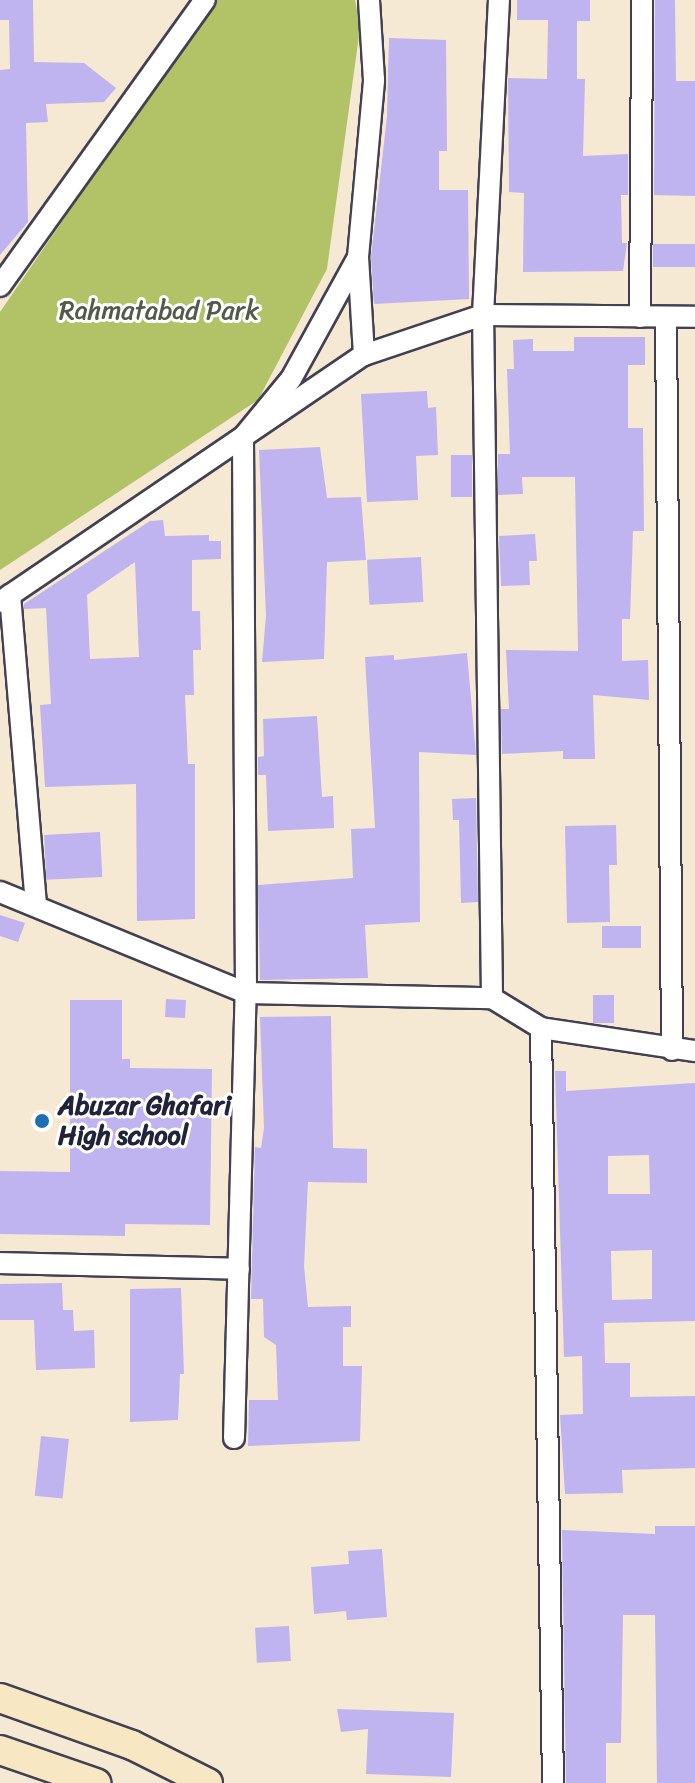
<!DOCTYPE html>
<style>
body{margin:0}
#map{position:relative;width:695px;height:1783px;overflow:hidden;background:#f5e9d3;font-family:Sriracha,sans-serif}
div>[style]{position:absolute}
.green>*{inset:0;background:#b1c366}
.building>*{inset:0;background:#bfb3f0;transform-origin:0 0}
.roads{filter:drop-shadow(2px 0 #424052) drop-shadow(-2px 0 #424052) drop-shadow(0 2px #424052) drop-shadow(0 -2px #424052)}
.street>*{height:20px;margin:-10px;padding:0 10px;transform-origin:10px;border-radius:10px;background:#fff}
.secondary>*{height:28px;margin:-14px;padding:0 14px;transform-origin:14px;border-radius:14px;background:#f7e8c3}
.dots>*{width:22px;height:22px;translate:-50% -50%;box-sizing:border-box;border:4px solid #fff;border-radius:50%}
span{translate:-50% -50%;white-space:nowrap;text-align:center;line-height:1.15;-webkit-text-stroke:6px #fff;paint-order:stroke}
.park-label{font-size:26px;color:#545a4a}
.poi-label{font-size:26px;color:#22223b;font-weight:700}
.left{translate:0 -50%;text-align:left}
</style>
<div id="map">
<div class="green">
<i style="clip-path:polygon(214px 0,355px 0,360px 28px,327px 269px,258px 400px,0 570px,0 312px)"></i>
</div>
<div class="building">
<i style="clip-path:polygon(0 0,33px 0,34px 62px,84px 63px,116px 88px,104px 102px,46px 104px,48px 122px,26px 123px,28px 222px,0 255px,0 70px,10px 69px,9px 20px,0 20px)"></i>
<i style="clip-path:polygon(517px 0,590px 0,590px 21px,577px 21px,577px 79px,585px 79px,583px 156px,628px 154px,628px 195px,621px 195px,622px 243px,627px 243px,623px 271px,523px 272px,524px 193px,509px 192px,508px 78px,547px 79px,548px 20px,517px 20px)"></i>
<i style="clip-path:polygon(655px 0,675px 0,676px 81px,695px 81px,695px 196px,654px 195px)"></i>
<i style="clip-path:polygon(389px 38px,446px 40px,447px 151px,439px 151px,439px 190px,468px 190px,469px 299px,374px 304px,371px 257px,387px 116px)"></i>
<i style="left:653px;top:244px;width:42px;height:23px"></i>
<i style="clip-path:polygon(574px 337px,645px 337px,645px 365px,628px 365px,628px 428px,643px 428px,644px 531px,633px 531px,630px 619px,622px 619px,622px 661px,648px 660px,649px 700px,593px 695px,595px 759px,563px 759px,563px 751px,502px 754px,501px 709px,509px 709px,506px 650px,578px 651px,575px 477px,522px 477px,523px 494px,498px 495px,498px 454px,510px 454px,507px 369px,514px 369px,513px 340px,533px 339px,533px 351px,574px 351px)"></i>
<i style="clip-path:polygon(427px 391px,428px 408px,436px 407px,438px 455px,416px 456px,418px 500px,367px 502px,361px 394px)"></i>
<i style="clip-path:polygon(320px 447px,327px 498px,361px 497px,366px 560px,327px 562px,324px 659px,262px 662px,266px 616px,259px 450px)"></i>
<i style="left:472px;top:455px;width:42px;height:21px;rotate:90deg"></i>
<i style="clip-path:polygon(evenodd,163px 520px,165px 536px,209px 535px,209px 541px,221px 541px,221px 559px,192px 560px,192px 611px,200px 611px,201px 650px,193px 650px,194px 695px,185px 695px,188px 764px,195px 764px,195px 919px,137px 921px,136px 784px,45px 787px,40px 705px,51px 704px,46px 608px,24px 609px,24px 604px,150px 521px,163px 520px,135px 562px,139px 657px,90px 659px,87px 595px,135px 562px)"></i>
<i style="clip-path:polygon(535px 534px,537px 561px,529px 561px,530px 585px,501px 586px,499px 536px)"></i>
<i style="left:421px;top:557px;width:45px;height:54px;rotate:87deg"></i>
<i style="clip-path:polygon(467px 653px,476px 755px,419px 752px,420px 922px,365px 925px,368px 978px,260px 980px,258px 885px,353px 878px,351px 829px,375px 828px,365px 657px,394px 655px,394px 660px)"></i>
<i style="clip-path:polygon(317px 716px,322px 797px,333px 796px,334px 828px,268px 831px,266px 775px,258px 775px,258px 757px,264px 756px,263px 719px)"></i>
<i style="clip-path:polygon(476px 798px,478px 902px,461px 903px,459px 820px,453px 820px,452px 799px)"></i>
<i style="clip-path:polygon(616px 825px,617px 865px,609px 865px,610px 922px,567px 923px,565px 826px)"></i>
<i style="left:100px;top:832px;width:45px;height:56px;rotate:87deg"></i>
<i style="clip-path:polygon(0 915px,25px 923px,18px 942px,0 936px)"></i>
<i style="left:641px;top:926px;width:22px;height:39px;rotate:90deg"></i>
<i style="left:614px;top:995px;width:28px;height:21px;rotate:90deg"></i>
<i style="left:166px;top:999px;width:20px;height:18px;rotate:3deg"></i>
<i style="clip-path:polygon(70px 1000px,122px 1000px,122px 1059px,130px 1059px,130px 1068px,212px 1069px,210px 1225px,125px 1224px,125px 1236px,0 1234px,0 1171px,70px 1172px)"></i>
<i style="clip-path:polygon(331px 1016px,333px 1148px,367px 1149px,367px 1183px,308px 1182px,304px 1266px,308px 1307px,351px 1306px,351px 1327px,343px 1327px,343px 1366px,362px 1366px,360px 1441px,248px 1446px,249px 1400px,278px 1400px,276px 1345px,264px 1337px,263px 1299px,251px 1299px,255px 1147px,261px 1148px,264px 1128px,260px 1017px)"></i>
<i style="clip-path:polygon(evenodd,555px 1071px,566px 1071px,566px 1091px,695px 1083px,695px 1321px,604px 1323px,605px 1363px,630px 1363px,630px 1397px,695px 1396px,695px 1468px,622px 1470px,623px 1493px,565px 1494px,560px 1415px,583px 1414px,582px 1356px,564px 1357px,555px 1071px,649px 1155px,650px 1194px,608px 1194px,608px 1156px,649px 1155px,555px 1071px,652px 1250px,652px 1299px,612px 1300px,611px 1251px,652px 1250px)"></i>
<i style="clip-path:polygon(62px 1283px,63px 1310px,73px 1310px,74px 1331px,94px 1330px,95px 1368px,36px 1370px,34px 1320px,0 1320px,0 1284px)"></i>
<i style="clip-path:polygon(181px 1288px,184px 1374px,180px 1374px,178px 1420px,130px 1422px,130px 1289px)"></i>
<i style="left:41px;top:1436px;width:28px;height:60px;rotate:6deg"></i>
<i style="clip-path:polygon(655px 1526px,695px 1526px,695px 1783px,657px 1783px,655px 1615px,623px 1615px,621px 1743px,606px 1743px,606px 1783px,566px 1783px,562px 1530px,655px 1534px)"></i>
<i style="clip-path:polygon(382px 1549px,387px 1617px,347px 1620px,346px 1611px,314px 1614px,311px 1567px,349px 1564px,348px 1551px)"></i>
<i style="left:289px;top:1626px;width:35px;height:34px;rotate:87deg"></i>
<i style="clip-path:polygon(337px 1709px,454px 1713px,451px 1777px,366px 1774px,368px 1729px,341px 1732px)"></i>
</div>
<div class="roads">
<div class="street">
<i style="left:0;top:286px;width:352px;rotate:-54.4deg"></i>
<i style="left:640px;top:317px;width:317px;rotate:-89.6deg"></i>
<i style="left:666px;top:317px;width:733px;rotate:89.53deg"></i>
<i style="left:364px;top:355px;width:98px;rotate:-93.5deg"></i>
<i style="left:358px;top:257px;width:178px;rotate:-84.8deg"></i>
<i style="left:374px;top:80px;width:80px;rotate:-93.6deg"></i>
<i style="left:10px;top:595px;width:310px;rotate:85.2deg"></i>
<i style="left:0;top:602px;width:440px;rotate:-34.2deg"></i>
<i style="left:364px;top:355px;width:126px;rotate:-18.6deg"></i>
<i style="left:483px;top:315px;width:212px;rotate:0.5deg"></i>
<i style="left:0;top:892px;width:266px;rotate:22.3deg"></i>
<i style="left:246px;top:993px;width:246px;rotate:1.2deg"></i>
<i style="left:492px;top:998px;width:57px;rotate:31.5deg"></i>
<i style="left:541px;top:1028px;width:156px;rotate:8.5deg"></i>
<i style="left:492px;top:998px;width:683px;rotate:-90.75deg"></i>
<i style="left:483px;top:315px;width:315px;rotate:-87.1deg"></i>
<i style="left:541px;top:1028px;width:755px;rotate:89.09deg"></i>
<i style="left:0;top:1263px;width:239px;rotate:1.4deg"></i>
<i style="left:234px;top:1438px;width:445px;rotate:-88.5deg"></i>
<i style="left:246px;top:993px;width:556px;rotate:-90.31deg"></i>
<i style="left:243px;top:437px;width:75px;rotate:-50.4deg"></i>
<i style="left:291px;top:379px;width:139px;rotate:-61.2deg"></i>
</div>
<div class="secondary">
<i style="left:0;top:1698px;width:140px;rotate:19.6deg"></i>
<i style="left:132px;top:1745px;width:85px;rotate:26.6deg"></i>
<i style="left:0;top:1750px;width:102px;rotate:19deg"></i>
</div>
</div>
<div class="dots">
<i style="left:42px;top:1121px;background:#1f6fb2"></i>
</div>
<div class="park-label">
<span style="left:159px;top:311px">Rahmatabad Park</span>
</div>
<div class="poi-label">
<span class="left" style="left:58px;top:1121px">Abuzar Ghafari<br>High school</span>
</div>
</div>
